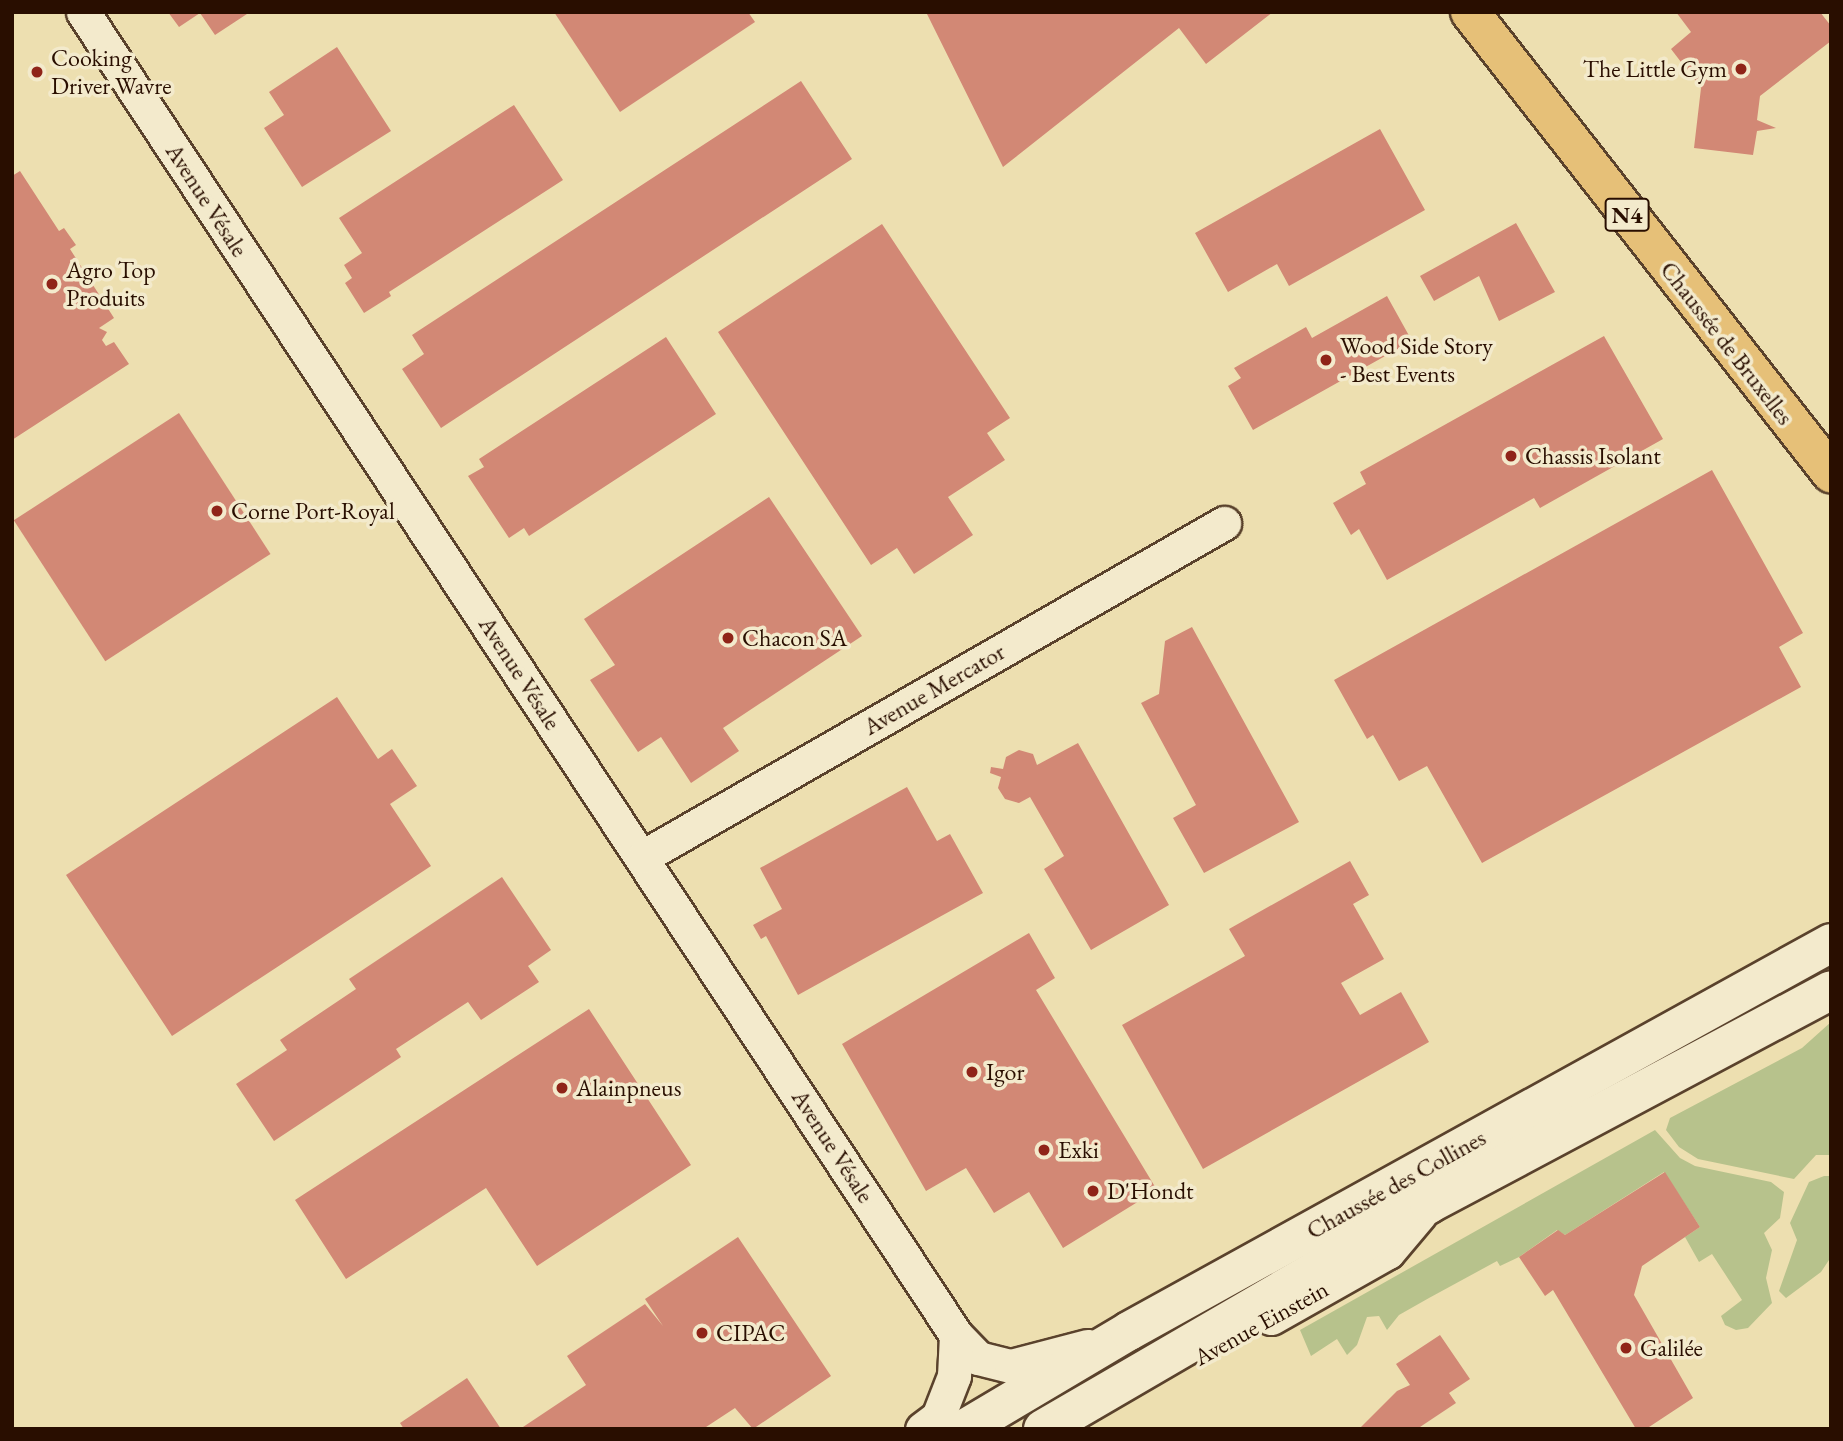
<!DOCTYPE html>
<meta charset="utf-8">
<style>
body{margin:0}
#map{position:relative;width:1843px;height:1441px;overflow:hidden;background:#eddfb0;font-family:"EB Garamond",serif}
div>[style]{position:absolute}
.green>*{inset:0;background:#b7c28c}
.building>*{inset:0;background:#d28875;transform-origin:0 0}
.roads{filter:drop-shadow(2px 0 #5a422c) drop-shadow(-2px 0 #5a422c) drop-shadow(0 2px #5a422c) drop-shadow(0 -2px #5a422c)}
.street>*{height:33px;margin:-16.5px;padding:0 16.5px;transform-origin:16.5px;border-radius:16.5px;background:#f3eacc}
.secondary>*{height:38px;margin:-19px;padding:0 19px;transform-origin:19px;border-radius:19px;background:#f3eacc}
.primary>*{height:38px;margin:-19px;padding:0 19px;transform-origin:19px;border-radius:19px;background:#e6c078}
.dots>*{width:19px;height:19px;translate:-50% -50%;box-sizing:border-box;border:4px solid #f3eacc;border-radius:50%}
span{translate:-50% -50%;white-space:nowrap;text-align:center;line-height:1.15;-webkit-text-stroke:7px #f3eacc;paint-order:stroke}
.shield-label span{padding:2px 5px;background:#f3eacc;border:2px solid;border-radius:5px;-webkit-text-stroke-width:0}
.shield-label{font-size:23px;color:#290e00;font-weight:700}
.poi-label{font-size:24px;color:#290e00}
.left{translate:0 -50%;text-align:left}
.right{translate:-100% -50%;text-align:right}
.street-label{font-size:24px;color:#290e00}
.frame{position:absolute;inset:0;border:14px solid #290e00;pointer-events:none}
</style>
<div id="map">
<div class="green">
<i style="clip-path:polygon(1831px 1022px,1831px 1155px,1816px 1155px,1794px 1179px,1698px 1159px,1679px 1147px,1666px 1130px,1670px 1118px,1802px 1048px)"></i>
<i style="clip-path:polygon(1655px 1130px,1680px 1158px,1695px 1166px,1771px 1182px,1784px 1192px,1780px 1218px,1764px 1233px,1772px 1250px,1766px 1278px,1772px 1303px,1748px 1328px,1736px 1330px,1725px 1325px,1721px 1316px,1742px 1300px,1712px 1254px,1699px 1262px,1685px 1237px,1700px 1227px,1664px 1172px,1565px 1235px,1557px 1230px,1519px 1257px,1500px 1266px,1497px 1261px,1429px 1298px,1399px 1315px,1387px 1330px,1379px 1316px,1367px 1317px,1357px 1345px,1347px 1355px,1337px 1339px,1311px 1356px,1300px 1330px)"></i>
<i style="clip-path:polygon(1824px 1176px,1831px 1176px,1831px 1257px,1821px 1272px,1786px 1298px,1779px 1291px,1797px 1240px,1790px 1223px,1809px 1182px)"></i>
</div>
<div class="building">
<i style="clip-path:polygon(168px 12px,250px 12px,215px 35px,200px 13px,179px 27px)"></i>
<i style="clip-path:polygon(554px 12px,748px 12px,755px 22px,620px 112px)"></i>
<i style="clip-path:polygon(926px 12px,1273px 12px,1206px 64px,1179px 28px,1003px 167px)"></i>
<i style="clip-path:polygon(1676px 12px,1820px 12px,1831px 26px,1831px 41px,1760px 96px,1757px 120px,1776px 128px,1757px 131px,1753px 155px,1694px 148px,1701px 88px,1671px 49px,1691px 32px)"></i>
<i style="clip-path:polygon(337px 47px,391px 131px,302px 187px,264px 128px,284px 115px,269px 92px)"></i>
<i style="clip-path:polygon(801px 81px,852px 159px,441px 428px,402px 369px,424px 354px,412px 335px)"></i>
<i style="clip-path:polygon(514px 105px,563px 180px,389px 292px,391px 296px,364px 313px,345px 283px,352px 278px,344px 265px,362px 253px,339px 218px)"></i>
<i style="clip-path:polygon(1380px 129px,1425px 210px,1289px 286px,1277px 264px,1228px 292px,1195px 233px)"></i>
<i style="clip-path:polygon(20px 171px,59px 231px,64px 228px,76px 245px,70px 249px,114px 318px,99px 328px,107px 332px,102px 340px,106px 346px,114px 342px,129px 364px,12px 440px,12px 176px)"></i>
<i style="clip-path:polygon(1516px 223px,1555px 292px,1499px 321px,1479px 276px,1434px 301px,1420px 276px)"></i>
<i style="clip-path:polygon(882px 224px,1010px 418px,987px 433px,1005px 460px,948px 497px,973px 535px,914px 574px,897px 548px,871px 565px,718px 332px)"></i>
<i style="clip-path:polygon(1387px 296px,1412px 341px,1253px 430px,1228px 386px,1241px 378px,1234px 368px,1306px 327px,1312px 338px)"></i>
<i style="clip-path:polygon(1604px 336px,1663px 439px,1540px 508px,1534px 498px,1387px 580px,1359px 529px,1351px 535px,1333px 503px,1366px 484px,1360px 472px)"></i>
<i style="clip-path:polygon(666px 337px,716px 414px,529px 536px,524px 528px,509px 538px,468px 476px,484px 467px,479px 459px)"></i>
<i style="left:179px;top:413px;width:168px;height:197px;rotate:57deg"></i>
<i style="clip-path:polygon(1712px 470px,1803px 633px,1779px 647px,1801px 687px,1482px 863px,1427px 766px,1399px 781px,1373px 735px,1367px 739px,1334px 680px)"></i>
<i style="clip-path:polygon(769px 497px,862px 636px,723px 728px,739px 751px,691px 783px,661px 737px,638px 752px,590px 680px,615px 665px,584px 619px)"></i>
<i style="clip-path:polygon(1192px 627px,1299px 822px,1204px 873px,1173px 818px,1196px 805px,1141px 703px,1159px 694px,1165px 641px)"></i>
<i style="clip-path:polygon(337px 697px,378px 759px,392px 749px,417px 786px,390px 804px,431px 866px,172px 1036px,66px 875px)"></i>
<i style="clip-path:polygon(1078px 743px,1169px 905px,1091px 950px,1044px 869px,1064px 856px,1030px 797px,1019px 803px,1005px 799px,998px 788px,1001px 777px,990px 773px,991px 767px,1003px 769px,1006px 757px,1019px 750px,1033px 754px,1037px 765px)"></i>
<i style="clip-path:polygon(907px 787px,937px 841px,950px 834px,983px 893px,798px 995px,766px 936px,761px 939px,753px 925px,782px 909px,760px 868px)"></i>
<i style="clip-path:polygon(1350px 861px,1369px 895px,1353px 904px,1384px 959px,1341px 983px,1360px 1015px,1401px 992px,1429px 1042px,1203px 1169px,1122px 1025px,1245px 956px,1229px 929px)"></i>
<i style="clip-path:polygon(502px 877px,551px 950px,528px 966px,539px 982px,481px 1020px,468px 1002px,396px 1049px,401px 1057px,274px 1141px,236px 1084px,287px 1050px,280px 1040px,356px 989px,349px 979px)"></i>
<i style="clip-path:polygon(1029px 933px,1055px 978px,1036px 990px,1157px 1190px,1063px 1248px,1029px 1192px,994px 1213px,966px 1168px,926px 1191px,842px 1044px)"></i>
<i style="clip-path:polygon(589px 1009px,691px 1165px,537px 1266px,486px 1188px,346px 1279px,295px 1200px)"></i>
<i style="clip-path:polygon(1665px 1172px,1700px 1227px,1642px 1266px,1634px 1295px,1693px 1398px,1646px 1429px,1636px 1429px,1553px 1290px,1545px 1296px,1519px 1257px,1558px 1230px,1565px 1235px)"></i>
<i style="clip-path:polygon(738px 1237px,831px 1376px,753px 1429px,735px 1408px,703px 1429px,520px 1429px,586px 1385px,567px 1356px,645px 1304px,663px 1326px,645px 1299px)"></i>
<i style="clip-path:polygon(1440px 1335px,1470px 1379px,1449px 1393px,1456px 1403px,1417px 1429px,1359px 1429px,1397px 1391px,1410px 1385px,1396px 1364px)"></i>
<i style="clip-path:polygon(467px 1378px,501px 1429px,404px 1429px,400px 1423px)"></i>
</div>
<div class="roads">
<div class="street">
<i style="left:83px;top:12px;width:1585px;rotate:56.58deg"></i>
<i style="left:956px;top:1335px;width:32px;rotate:46deg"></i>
<i style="left:978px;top:1358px;width:34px;rotate:14deg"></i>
<i style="left:1011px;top:1366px;width:79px;rotate:-14.7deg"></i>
<i style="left:644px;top:856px;width:669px;rotate:-29.86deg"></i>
<i style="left:1271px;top:1318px;width:134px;rotate:-29.4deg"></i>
<i style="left:1388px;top:1252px;width:50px;rotate:-49.9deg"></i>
<i style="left:922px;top:1429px;width:20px;rotate:-37deg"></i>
<i style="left:938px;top:1417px;width:44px;rotate:-68.7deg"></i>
<i style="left:954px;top:1376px;width:41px;rotate:-87.2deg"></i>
</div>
<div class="secondary">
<i style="left:964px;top:1429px;width:192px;rotate:-30.7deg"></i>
<i style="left:1129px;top:1331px;width:802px;rotate:-28.93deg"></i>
<i style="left:1043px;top:1429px;width:447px;rotate:-30.2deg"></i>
<i style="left:1429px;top:1204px;width:455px;rotate:-28deg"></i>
</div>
<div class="primary">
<i style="left:1470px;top:12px;width:586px;rotate:51.94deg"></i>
</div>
</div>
<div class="dots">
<i style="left:1741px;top:69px;background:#8f2418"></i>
<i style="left:37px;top:72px;background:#8f2418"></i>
<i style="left:52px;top:284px;background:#8f2418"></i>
<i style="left:1326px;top:360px;background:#8f2418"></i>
<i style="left:1511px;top:456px;background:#8f2418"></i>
<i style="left:217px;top:511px;background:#8f2418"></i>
<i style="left:728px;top:638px;background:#8f2418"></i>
<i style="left:972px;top:1072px;background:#8f2418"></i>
<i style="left:562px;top:1088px;background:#8f2418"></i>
<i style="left:1044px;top:1150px;background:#8f2418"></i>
<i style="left:1093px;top:1191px;background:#8f2418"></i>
<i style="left:702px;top:1333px;background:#8f2418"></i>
<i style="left:1626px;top:1348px;background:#8f2418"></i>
</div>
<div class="shield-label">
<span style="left:1627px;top:215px">N4</span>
</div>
<div class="poi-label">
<span class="left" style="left:51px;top:72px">Cooking<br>Driver Wavre</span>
<span class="right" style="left:1727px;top:69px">The Little Gym</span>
<span class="left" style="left:66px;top:284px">Agro Top<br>Produits</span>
<span class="left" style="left:1340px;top:360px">Wood Side Story<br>- Best Events</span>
<span class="left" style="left:1525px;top:456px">Chassis Isolant</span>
<span class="left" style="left:231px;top:511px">Corne Port-Royal</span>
<span class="left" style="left:742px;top:638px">Chacon SA</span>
<span class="left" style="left:986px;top:1072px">Igor</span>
<span class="left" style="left:576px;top:1088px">Alainpneus</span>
<span class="left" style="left:1058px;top:1150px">Exki</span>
<span class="left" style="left:1107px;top:1191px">D'Hondt</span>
<span class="left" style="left:716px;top:1333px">CIPAC</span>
<span class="left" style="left:1640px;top:1348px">Galilée</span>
</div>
<div class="street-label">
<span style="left:207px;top:200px;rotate:57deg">Avenue Vésale</span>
<span style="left:1727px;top:343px;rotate:52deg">Chaussée de Bruxelles</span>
<span style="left:520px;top:673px;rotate:57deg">Avenue Vésale</span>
<span style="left:934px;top:689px;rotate:-30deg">Avenue Mercator</span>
<span style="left:833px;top:1146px;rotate:57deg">Avenue Vésale</span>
<span style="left:1396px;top:1184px;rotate:-29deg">Chaussée des Collines</span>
<span style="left:1261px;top:1323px;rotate:-29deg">Avenue Einstein</span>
</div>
<div class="frame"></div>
</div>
